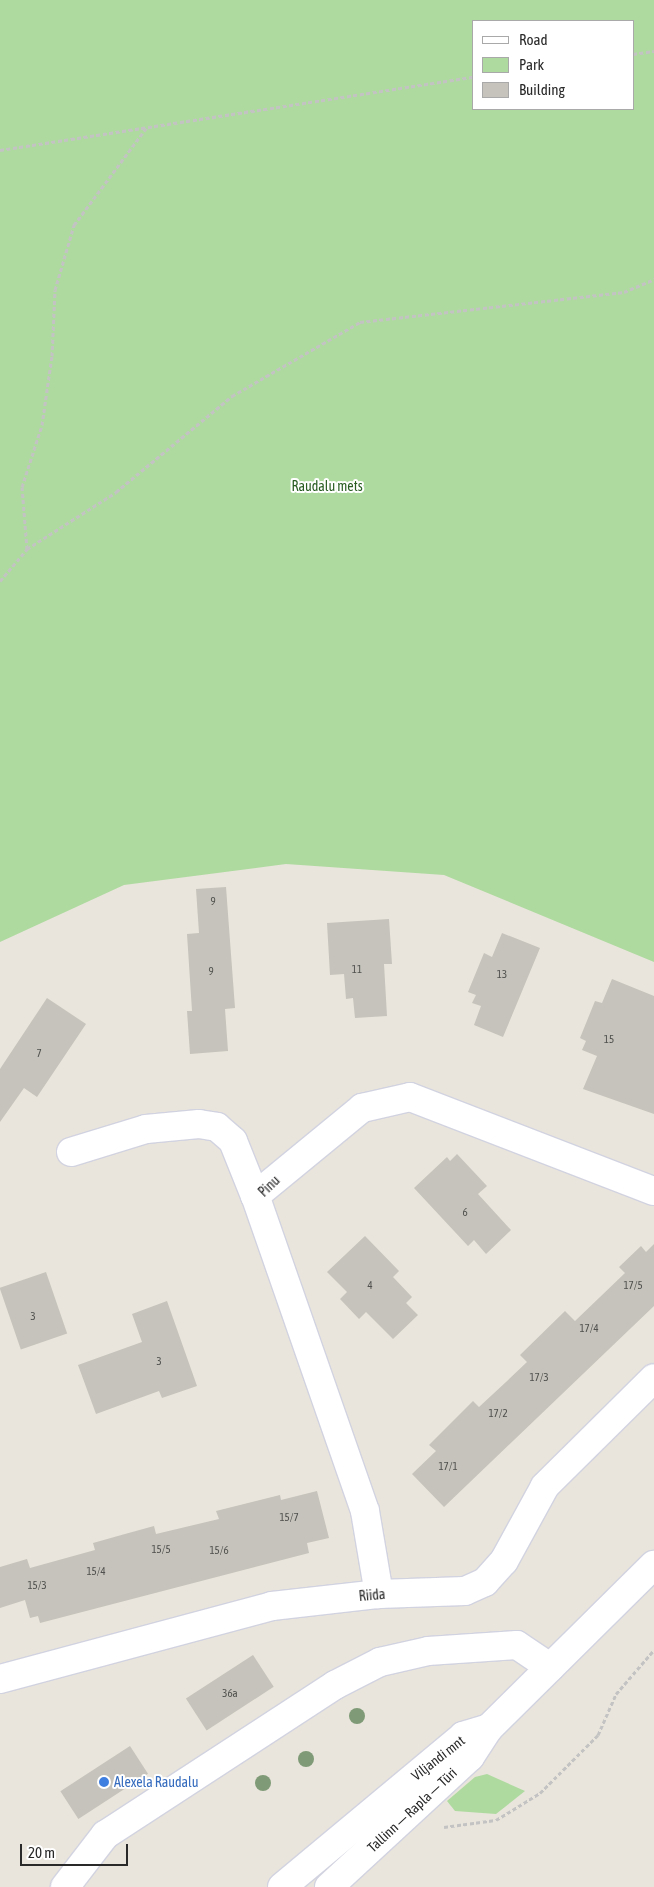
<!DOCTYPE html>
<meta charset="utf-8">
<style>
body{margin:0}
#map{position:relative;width:654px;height:1887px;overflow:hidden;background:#e9e5dc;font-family:"Asap Condensed",sans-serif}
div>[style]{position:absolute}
.green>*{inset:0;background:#aeda9f}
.building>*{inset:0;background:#c5c3bb;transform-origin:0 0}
.path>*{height:3px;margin-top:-1.5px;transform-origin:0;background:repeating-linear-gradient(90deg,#c3c3c3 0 4px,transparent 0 6.5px)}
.roads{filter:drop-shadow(1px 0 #d2d3e0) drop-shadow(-1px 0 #d2d3e0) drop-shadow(0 1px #d2d3e0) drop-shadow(0 -1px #d2d3e0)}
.minor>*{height:28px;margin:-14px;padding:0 14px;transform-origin:14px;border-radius:14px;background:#fff}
.secondary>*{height:28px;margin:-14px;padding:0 14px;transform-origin:14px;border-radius:14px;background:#fff}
.trees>*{width:16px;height:16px;margin:-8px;border-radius:50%;background:#7f9a76}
.dots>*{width:14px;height:14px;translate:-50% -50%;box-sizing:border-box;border:2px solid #fff;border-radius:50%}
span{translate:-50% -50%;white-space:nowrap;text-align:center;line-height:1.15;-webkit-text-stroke:4px #fff;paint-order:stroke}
.number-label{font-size:11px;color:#50504e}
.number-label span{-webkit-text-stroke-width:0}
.park-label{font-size:14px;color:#295d22}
.street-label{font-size:14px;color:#292929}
.shop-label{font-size:14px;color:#366cbe}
.left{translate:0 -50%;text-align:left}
.legend{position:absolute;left:472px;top:20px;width:162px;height:90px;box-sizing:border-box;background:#fff;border:1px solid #a9a9a9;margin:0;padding:6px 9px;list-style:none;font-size:15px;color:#292929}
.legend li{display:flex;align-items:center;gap:10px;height:25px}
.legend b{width:25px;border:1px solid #a9a9a9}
.scale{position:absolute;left:20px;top:1844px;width:108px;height:22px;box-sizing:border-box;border:2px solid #292929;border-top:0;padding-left:6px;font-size:15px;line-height:18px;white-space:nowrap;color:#292929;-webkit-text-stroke:4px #fff;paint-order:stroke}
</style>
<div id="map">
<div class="green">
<i style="clip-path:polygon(evenodd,0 0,654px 0,654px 962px,444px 875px,286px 864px,124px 885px,0 942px,0 0,633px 21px,633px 109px,473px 109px,473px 21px,633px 21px)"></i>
<i style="clip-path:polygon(487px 1774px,525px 1791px,496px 1814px,455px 1811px,447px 1801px,475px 1777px)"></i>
</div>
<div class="building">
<i style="clip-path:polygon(226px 887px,235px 1008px,225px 1009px,228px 1051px,190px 1054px,187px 1011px,192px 1011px,187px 934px,199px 933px,196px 889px)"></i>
<i style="clip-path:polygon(389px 919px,392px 964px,384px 964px,387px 1016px,355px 1018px,353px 998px,346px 999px,344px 974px,330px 975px,327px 923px)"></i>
<i style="clip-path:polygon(502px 933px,540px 948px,503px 1037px,474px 1025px,481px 1006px,472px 1003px,476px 995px,468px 992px,484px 953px,492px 957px)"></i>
<i style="clip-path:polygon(612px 979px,654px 996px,654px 1114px,583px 1089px,597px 1056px,582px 1050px,586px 1041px,580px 1038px,595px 1001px,602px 1003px)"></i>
<i style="clip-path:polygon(47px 998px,86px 1024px,37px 1097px,24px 1088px,0 1122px,0 1069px)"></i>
<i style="clip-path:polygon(457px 1154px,487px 1186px,478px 1194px,511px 1230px,486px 1254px,474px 1240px,468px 1246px,414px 1188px,447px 1157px,450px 1161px)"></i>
<i style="clip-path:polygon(365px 1236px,399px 1271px,393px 1277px,412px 1297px,406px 1303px,418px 1315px,393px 1339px,366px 1312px,359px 1319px,340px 1299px,347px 1292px,327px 1272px)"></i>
<i style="clip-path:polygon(654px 1244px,654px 1306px,444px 1507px,412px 1474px,436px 1451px,429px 1445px,473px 1401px,479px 1407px,506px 1382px,527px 1362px,520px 1355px,565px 1311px,575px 1321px,625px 1273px,619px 1267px,641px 1246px,646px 1252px)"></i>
<i style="left:46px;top:1272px;width:65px;height:49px;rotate:71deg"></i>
<i style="clip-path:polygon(167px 1301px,197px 1386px,162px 1398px,159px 1391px,96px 1414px,78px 1365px,142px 1342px,132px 1314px)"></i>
<i style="clip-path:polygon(317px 1491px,329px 1538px,307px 1543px,309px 1553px,40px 1623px,38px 1616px,30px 1618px,25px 1600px,0 1608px,0 1567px,27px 1559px,30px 1568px,95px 1550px,93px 1543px,125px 1534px,154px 1526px,156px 1534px,219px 1519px,216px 1511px,280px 1495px,281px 1500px)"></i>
<i style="left:253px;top:1655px;width:38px;height:80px;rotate:57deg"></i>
<i style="left:130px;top:1746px;width:33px;height:83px;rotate:57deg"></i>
</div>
<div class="path">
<i style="left:633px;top:54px;width:21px;rotate:-8deg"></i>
<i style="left:0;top:150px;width:479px;rotate:-8.8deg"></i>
<i style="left:27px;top:549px;width:106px;rotate:-32.6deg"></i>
<i style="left:116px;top:492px;width:151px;rotate:-39.6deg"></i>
<i style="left:232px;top:396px;width:148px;rotate:-30deg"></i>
<i style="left:360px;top:322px;width:266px;rotate:-6.5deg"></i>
<i style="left:624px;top:292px;width:33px;rotate:-23deg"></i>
<i style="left:0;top:581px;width:42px;rotate:-49.8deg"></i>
<i style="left:27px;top:549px;width:62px;rotate:-94.6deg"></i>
<i style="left:22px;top:487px;width:65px;rotate:-72.1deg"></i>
<i style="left:42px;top:425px;width:70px;rotate:-81.8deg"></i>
<i style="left:52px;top:356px;width:66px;rotate:-87.4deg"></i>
<i style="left:55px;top:290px;width:68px;rotate:-73.7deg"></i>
<i style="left:74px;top:225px;width:122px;rotate:-53.3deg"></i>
<i style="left:444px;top:1827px;width:52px;rotate:-7.7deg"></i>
<i style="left:496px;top:1820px;width:52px;rotate:-31.5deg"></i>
<i style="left:540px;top:1793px;width:82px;rotate:-45deg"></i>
<i style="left:598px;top:1735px;width:45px;rotate:-66.3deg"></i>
<i style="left:616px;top:1694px;width:58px;rotate:-49.2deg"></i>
</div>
<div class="roads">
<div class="minor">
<i style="left:71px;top:1152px;width:78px;rotate:-17deg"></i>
<i style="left:146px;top:1129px;width:53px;rotate:-5.4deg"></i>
<i style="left:199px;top:1124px;width:18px;rotate:9deg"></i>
<i style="left:217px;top:1127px;width:21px;rotate:41deg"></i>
<i style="left:233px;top:1141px;width:59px;rotate:68.2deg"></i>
<i style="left:379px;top:1594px;width:84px;rotate:-99.6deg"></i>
<i style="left:365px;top:1511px;width:334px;rotate:-109.2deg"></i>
<i style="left:255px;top:1196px;width:139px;rotate:-39.4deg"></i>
<i style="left:362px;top:1108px;width:49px;rotate:-12.9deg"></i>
<i style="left:410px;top:1097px;width:261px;rotate:21.1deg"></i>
<i style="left:0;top:1679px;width:282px;rotate:-15deg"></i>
<i style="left:272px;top:1606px;width:108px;rotate:-6.4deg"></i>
<i style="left:379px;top:1594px;width:86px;rotate:-2deg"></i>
<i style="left:465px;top:1591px;width:22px;rotate:-24deg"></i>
<i style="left:485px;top:1582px;width:28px;rotate:-48deg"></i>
<i style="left:504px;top:1561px;width:85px;rotate:-61.3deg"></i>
<i style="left:545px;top:1486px;width:153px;rotate:-44.7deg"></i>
<i style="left:65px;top:1887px;width:66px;rotate:-52.4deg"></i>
<i style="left:105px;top:1835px;width:275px;rotate:-33.1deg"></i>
<i style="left:335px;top:1685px;width:51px;rotate:-27.1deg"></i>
<i style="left:380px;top:1662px;width:49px;rotate:-12.9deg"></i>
<i style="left:428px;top:1651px;width:89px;rotate:-3.9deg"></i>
<i style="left:517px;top:1645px;width:40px;rotate:34deg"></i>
</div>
<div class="secondary">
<i style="left:282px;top:1887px;width:236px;rotate:-39.8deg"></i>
<i style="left:463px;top:1736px;width:27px;rotate:-17deg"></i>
<i style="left:489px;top:1728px;width:232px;rotate:-44.7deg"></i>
<i style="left:329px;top:1887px;width:192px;rotate:-42.7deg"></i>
<i style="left:470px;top:1757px;width:35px;rotate:-57deg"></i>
</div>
</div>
<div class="trees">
<i style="left:357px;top:1716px"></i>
<i style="left:306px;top:1759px"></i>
<i style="left:263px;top:1783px"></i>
</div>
<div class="dots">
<i style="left:104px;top:1782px;background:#3f7fe0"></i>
</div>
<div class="number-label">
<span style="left:213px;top:901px">9</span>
<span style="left:357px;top:969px">11</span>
<span style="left:211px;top:971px">9</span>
<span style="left:502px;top:974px">13</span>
<span style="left:609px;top:1039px">15</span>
<span style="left:39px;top:1053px">7</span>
<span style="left:465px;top:1212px">6</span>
<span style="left:370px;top:1285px">4</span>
<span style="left:633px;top:1285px">17/5</span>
<span style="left:33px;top:1316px">3</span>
<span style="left:589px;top:1328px">17/4</span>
<span style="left:159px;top:1361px">3</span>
<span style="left:539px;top:1377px">17/3</span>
<span style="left:498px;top:1413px">17/2</span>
<span style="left:448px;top:1466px">17/1</span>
<span style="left:289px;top:1517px">15/7</span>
<span style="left:161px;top:1549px">15/5</span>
<span style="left:219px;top:1550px">15/6</span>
<span style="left:96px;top:1571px">15/4</span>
<span style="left:37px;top:1585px">15/3</span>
<span style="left:230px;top:1693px">36a</span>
</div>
<div class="park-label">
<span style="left:327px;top:486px">Raudalu mets</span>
</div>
<div class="street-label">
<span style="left:269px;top:1186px;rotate:-44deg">Pinu</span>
<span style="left:372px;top:1595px;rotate:-5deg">Riida</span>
<span style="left:438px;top:1758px;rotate:-38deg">Viljandi mnt</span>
<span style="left:412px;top:1810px;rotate:-43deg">Tallinn — Rapla — Türi</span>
</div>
<div class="shop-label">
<span class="left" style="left:114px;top:1782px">Alexela Raudalu</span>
</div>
<ul class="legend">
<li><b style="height:6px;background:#fff"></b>Road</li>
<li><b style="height:14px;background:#aeda9f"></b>Park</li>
<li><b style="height:14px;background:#c5c3bb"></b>Building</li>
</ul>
<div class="scale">20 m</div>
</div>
